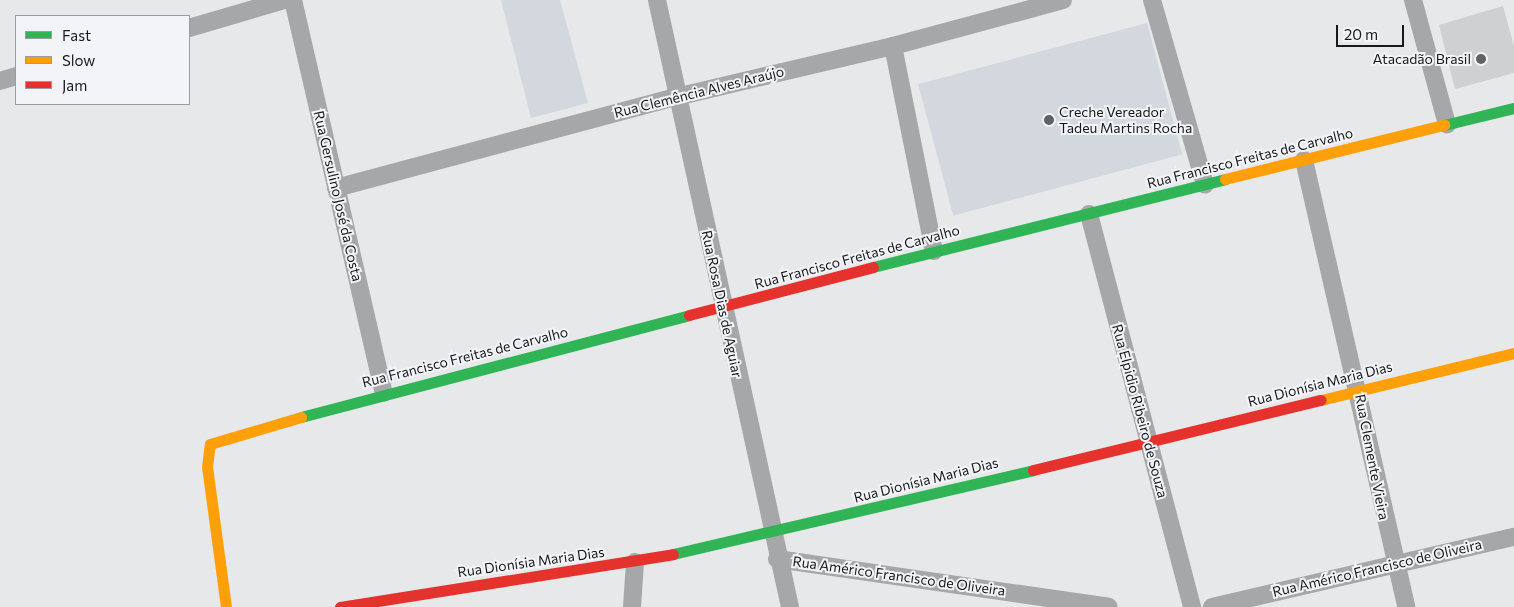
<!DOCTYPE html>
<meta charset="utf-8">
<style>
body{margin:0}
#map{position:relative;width:1514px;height:607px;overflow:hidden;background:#e6e8ea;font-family:Commissioner,sans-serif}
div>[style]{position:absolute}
.built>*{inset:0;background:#d3d8de;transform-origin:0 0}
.building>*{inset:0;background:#ced0d1}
.street>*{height:18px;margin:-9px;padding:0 9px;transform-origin:9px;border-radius:9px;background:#a6a7a8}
.fast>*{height:11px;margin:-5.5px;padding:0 5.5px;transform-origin:5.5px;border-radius:5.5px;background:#30b455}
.slow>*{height:11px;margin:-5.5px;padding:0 5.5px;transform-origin:5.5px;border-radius:5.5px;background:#ff9f0a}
.jam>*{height:11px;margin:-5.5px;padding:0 5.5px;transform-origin:5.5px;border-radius:5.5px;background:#e5322d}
.dots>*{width:14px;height:14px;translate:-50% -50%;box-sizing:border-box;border:2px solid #f2f4f8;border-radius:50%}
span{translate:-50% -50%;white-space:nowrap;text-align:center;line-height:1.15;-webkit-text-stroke:4px #f2f4f8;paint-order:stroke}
.poi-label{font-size:14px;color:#18191a}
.right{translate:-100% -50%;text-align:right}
.left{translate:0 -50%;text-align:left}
.street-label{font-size:14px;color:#18191a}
.legend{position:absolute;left:15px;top:15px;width:175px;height:90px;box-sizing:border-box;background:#f2f4f8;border:1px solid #9b9c9f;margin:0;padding:6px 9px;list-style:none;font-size:15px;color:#18191a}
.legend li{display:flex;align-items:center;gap:10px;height:25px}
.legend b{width:25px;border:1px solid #9b9c9f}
.scale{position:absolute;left:1336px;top:25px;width:68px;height:22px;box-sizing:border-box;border:2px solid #18191a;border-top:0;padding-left:6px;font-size:15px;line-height:18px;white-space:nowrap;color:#18191a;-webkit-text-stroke:4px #f2f4f8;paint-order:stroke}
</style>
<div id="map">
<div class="built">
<i style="clip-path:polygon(501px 0,560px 0,588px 103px,531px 118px)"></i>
<i style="left:1147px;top:23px;width:136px;height:237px;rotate:75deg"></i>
</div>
<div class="building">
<i style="clip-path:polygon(1503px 6px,1514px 46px,1514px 73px,1455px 89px,1439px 25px)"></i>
</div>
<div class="street">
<i style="left:293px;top:0;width:403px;rotate:77deg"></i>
<i style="left:657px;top:0;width:621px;rotate:77.64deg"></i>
<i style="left:1152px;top:0;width:192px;rotate:74deg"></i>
<i style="left:1413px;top:0;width:129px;rotate:74.7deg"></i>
<i style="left:189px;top:28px;width:99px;rotate:-16.4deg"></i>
<i style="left:893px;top:46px;width:209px;rotate:78.7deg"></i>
<i style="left:0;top:81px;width:17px;rotate:-17deg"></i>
<i style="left:1304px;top:160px;width:458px;rotate:77.1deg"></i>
<i style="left:336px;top:188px;width:352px;rotate:-15deg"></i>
<i style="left:676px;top:97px;width:223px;rotate:-13.2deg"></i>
<i style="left:893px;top:46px;width:176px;rotate:-15.1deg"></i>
<i style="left:1089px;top:214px;width:406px;rotate:75.3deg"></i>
<i style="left:777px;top:559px;width:335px;rotate:8.2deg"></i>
<i style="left:632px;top:607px;width:45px;rotate:-86.2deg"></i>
<i style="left:1212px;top:607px;width:310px;rotate:-13.1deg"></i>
</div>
<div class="fast">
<i style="left:1444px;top:125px;width:72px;rotate:-13.7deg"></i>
<i style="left:873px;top:267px;width:363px;rotate:-14deg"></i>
<i style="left:301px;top:417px;width:401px;rotate:-14.7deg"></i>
<i style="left:673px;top:554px;width:370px;rotate:-13.1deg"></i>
</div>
<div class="slow">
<i style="left:1225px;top:179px;width:226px;rotate:-13.9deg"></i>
<i style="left:1321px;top:400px;width:199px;rotate:-13.7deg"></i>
<i style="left:226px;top:607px;width:141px;rotate:-97.7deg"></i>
<i style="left:207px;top:467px;width:23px;rotate:-83deg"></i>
<i style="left:210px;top:444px;width:95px;rotate:-16.5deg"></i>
</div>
<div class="jam">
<i style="left:689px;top:315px;width:190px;rotate:-14.6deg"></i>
<i style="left:1033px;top:470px;width:296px;rotate:-13.7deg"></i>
<i style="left:340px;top:607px;width:337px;rotate:-9deg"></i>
</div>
<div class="dots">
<i style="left:1481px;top:59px;background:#606163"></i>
<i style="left:1049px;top:120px;background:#606163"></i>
</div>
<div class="poi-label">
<span class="right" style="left:1471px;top:59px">Atacadão Brasil</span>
<span class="left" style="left:1059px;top:120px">Creche Vereador<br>Tadeu Martins Rocha</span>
</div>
<div class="street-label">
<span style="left:699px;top:92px;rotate:-14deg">Rua Clemência Alves Araújo</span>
<span style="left:1250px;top:158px;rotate:-14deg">Rua Francisco Freitas de Carvalho</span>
<span style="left:338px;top:196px;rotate:77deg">Rua Gersulino José da Costa</span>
<span style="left:857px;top:257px;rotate:-15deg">Rua Francisco Freitas de Carvalho</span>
<span style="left:722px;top:304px;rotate:78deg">Rua Rosa Dias de Aguiar</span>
<span style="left:465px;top:357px;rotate:-14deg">Rua Francisco Freitas de Carvalho</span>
<span style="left:1320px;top:384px;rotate:-14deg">Rua Dionísia Maria Dias</span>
<span style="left:1140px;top:411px;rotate:75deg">Rua Elpidio Ribeiro de Souza</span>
<span style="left:1372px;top:457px;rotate:79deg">Rua Clemente Vieira</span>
<span style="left:926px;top:480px;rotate:-14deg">Rua Dionísia Maria Dias</span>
<span style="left:531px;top:562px;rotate:-8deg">Rua Dionísia Maria Dias</span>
<span style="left:1377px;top:568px;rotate:-13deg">Rua Américo Francisco de Oliveira</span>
<span style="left:899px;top:576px;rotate:8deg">Rua Américo Francisco de Oliveira</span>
</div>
<ul class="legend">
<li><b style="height:6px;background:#30b455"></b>Fast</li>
<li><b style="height:6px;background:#ff9f0a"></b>Slow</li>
<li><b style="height:6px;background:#e5322d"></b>Jam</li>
</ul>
<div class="scale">20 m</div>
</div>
